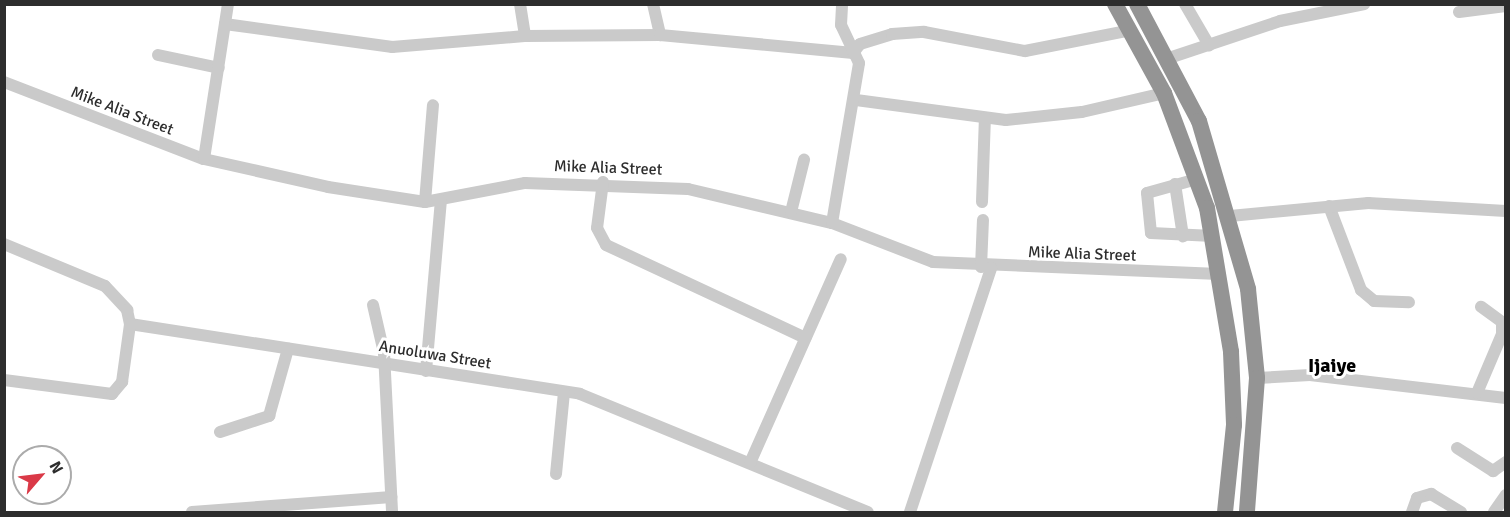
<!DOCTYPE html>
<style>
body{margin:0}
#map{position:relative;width:1510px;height:517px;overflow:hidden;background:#fff;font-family:Signika,sans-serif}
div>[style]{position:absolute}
.minor>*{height:12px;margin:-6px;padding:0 6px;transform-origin:6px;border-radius:6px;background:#cacaca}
.highway>*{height:16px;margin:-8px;padding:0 8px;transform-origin:8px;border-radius:8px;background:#949494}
span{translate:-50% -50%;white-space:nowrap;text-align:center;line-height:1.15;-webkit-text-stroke:6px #fff;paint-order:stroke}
.street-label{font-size:16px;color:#2d2d2d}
.quarter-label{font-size:20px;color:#000;font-weight:700}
.frame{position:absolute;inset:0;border:6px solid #2d2d2d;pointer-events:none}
.north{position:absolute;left:12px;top:445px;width:60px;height:60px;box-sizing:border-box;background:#fff;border:2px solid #ababab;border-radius:50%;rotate:62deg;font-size:16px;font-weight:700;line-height:24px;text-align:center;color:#2d2d2d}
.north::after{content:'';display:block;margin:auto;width:21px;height:27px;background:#da3947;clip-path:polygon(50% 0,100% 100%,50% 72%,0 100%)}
</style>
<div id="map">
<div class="minor">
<i style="left:520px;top:4px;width:32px;rotate:81deg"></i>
<i style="left:653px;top:4px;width:32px;rotate:77deg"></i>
<i style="left:1185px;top:4px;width:48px;rotate:59.7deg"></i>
<i style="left:1459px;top:12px;width:47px;rotate:-7.3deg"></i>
<i style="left:225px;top:24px;width:169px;rotate:7.8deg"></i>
<i style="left:392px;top:47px;width:133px;rotate:-4.7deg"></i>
<i style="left:525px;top:36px;width:135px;rotate:-0.4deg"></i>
<i style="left:660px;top:35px;width:194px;rotate:5.3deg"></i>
<i style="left:853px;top:53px;width:11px;rotate:-52deg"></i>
<i style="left:860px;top:44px;width:34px;rotate:-17deg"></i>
<i style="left:892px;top:34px;width:32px;rotate:-4deg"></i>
<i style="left:924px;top:32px;width:103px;rotate:10.7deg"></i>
<i style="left:1025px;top:51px;width:108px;rotate:-11.2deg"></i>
<i style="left:158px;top:55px;width:62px;rotate:12deg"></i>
<i style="left:1166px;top:59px;width:120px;rotate:-18.4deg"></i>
<i style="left:1280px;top:21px;width:86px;rotate:-11.4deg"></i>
<i style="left:4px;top:82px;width:214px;rotate:21.1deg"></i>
<i style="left:204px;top:159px;width:127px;rotate:12.7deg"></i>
<i style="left:328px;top:187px;width:98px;rotate:8.8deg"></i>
<i style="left:425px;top:202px;width:102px;rotate:-10.8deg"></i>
<i style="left:525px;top:183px;width:163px;rotate:2.1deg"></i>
<i style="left:688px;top:189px;width:148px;rotate:13.3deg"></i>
<i style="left:832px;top:223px;width:108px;rotate:21.1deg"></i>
<i style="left:933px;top:262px;width:286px;rotate:2.4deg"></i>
<i style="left:856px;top:100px;width:151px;rotate:7.6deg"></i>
<i style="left:1006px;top:120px;width:76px;rotate:-6deg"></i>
<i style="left:1082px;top:112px;width:84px;rotate:-13deg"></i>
<i style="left:204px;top:159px;width:157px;rotate:-81.2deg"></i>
<i style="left:1197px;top:179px;width:52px;rotate:164.4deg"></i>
<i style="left:1147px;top:193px;width:40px;rotate:84.3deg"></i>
<i style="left:1151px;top:233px;width:62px;rotate:2.8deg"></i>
<i style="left:603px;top:182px;width:46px;rotate:97.4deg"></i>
<i style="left:597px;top:228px;width:19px;rotate:62deg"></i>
<i style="left:606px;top:245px;width:220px;rotate:25deg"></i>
<i style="left:1175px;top:184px;width:53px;rotate:81.3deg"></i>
<i style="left:425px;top:202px;width:97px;rotate:-85.3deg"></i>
<i style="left:982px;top:202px;width:84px;rotate:-88deg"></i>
<i style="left:1329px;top:206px;width:90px;rotate:69.1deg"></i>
<i style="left:1361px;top:290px;width:17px;rotate:40deg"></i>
<i style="left:1374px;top:301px;width:35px;rotate:2deg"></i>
<i style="left:791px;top:212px;width:54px;rotate:-76deg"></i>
<i style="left:1230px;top:216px;width:139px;rotate:-5.4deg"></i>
<i style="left:1368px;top:203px;width:138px;rotate:3.3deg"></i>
<i style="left:832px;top:223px;width:162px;rotate:-80.4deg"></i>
<i style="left:859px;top:63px;width:42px;rotate:-115.3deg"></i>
<i style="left:841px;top:25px;width:21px;rotate:-87deg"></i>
<i style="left:4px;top:244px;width:109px;rotate:22.6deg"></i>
<i style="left:105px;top:286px;width:33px;rotate:47deg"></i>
<i style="left:127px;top:310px;width:14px;rotate:78deg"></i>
<i style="left:130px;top:324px;width:455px;rotate:8.8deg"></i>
<i style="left:580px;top:394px;width:311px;rotate:22.3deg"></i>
<i style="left:981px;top:267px;width:47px;rotate:-87.6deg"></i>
<i style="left:373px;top:305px;width:49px;rotate:77.1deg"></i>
<i style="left:384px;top:353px;width:159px;rotate:87.1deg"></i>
<i style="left:426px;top:371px;width:171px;rotate:-85deg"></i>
<i style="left:1257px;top:378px;width:53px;rotate:-3.2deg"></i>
<i style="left:1310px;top:375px;width:197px;rotate:6.7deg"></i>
<i style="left:4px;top:380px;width:109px;rotate:7.4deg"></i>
<i style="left:112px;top:394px;width:16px;rotate:-50deg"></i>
<i style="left:122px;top:382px;width:59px;rotate:-82.1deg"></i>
<i style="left:1477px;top:393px;width:64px;rotate:-67deg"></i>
<i style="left:1502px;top:334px;width:12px;rotate:-90deg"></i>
<i style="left:1502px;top:322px;width:26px;rotate:-144deg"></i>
<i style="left:220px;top:432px;width:52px;rotate:-18.1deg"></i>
<i style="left:269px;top:416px;width:70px;rotate:-74.2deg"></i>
<i style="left:1457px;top:448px;width:43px;rotate:32.6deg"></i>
<i style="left:1493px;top:471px;width:16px;rotate:-35deg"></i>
<i style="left:750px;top:463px;width:223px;rotate:-66deg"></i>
<i style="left:556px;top:474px;width:82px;rotate:-84.4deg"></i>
<i style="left:192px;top:512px;width:200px;rotate:-4.3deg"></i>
<i style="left:910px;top:512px;width:257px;rotate:-71.6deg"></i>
<i style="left:1412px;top:512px;width:15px;rotate:-70deg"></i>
<i style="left:1417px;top:498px;width:15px;rotate:-16deg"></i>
<i style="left:1431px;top:494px;width:35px;rotate:31deg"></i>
<i style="left:1494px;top:512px;width:21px;rotate:-55deg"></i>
</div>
<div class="highway">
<i style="left:1115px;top:4px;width:102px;rotate:61.2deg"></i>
<i style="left:1164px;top:93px;width:123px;rotate:69.5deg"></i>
<i style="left:1207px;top:208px;width:146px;rotate:80.5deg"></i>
<i style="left:1231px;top:352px;width:73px;rotate:87.6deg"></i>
<i style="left:1234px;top:425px;width:87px;rotate:95.9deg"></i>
<i style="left:1137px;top:4px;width:132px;rotate:62.1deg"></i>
<i style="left:1199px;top:121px;width:175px;rotate:73.7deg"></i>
<i style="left:1248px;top:289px;width:89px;rotate:84.2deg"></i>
<i style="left:1257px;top:378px;width:134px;rotate:94.3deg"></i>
</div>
<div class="street-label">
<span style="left:122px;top:111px;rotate:21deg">Mike Alia Street</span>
<span style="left:608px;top:168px;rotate:2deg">Mike Alia Street</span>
<span style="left:1082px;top:254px;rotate:2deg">Mike Alia Street</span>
<span style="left:435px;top:355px;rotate:9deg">Anuoluwa Street</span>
</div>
<div class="quarter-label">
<span style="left:1332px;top:365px">Ijaiye</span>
</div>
<div class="frame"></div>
<div class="north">N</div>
</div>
